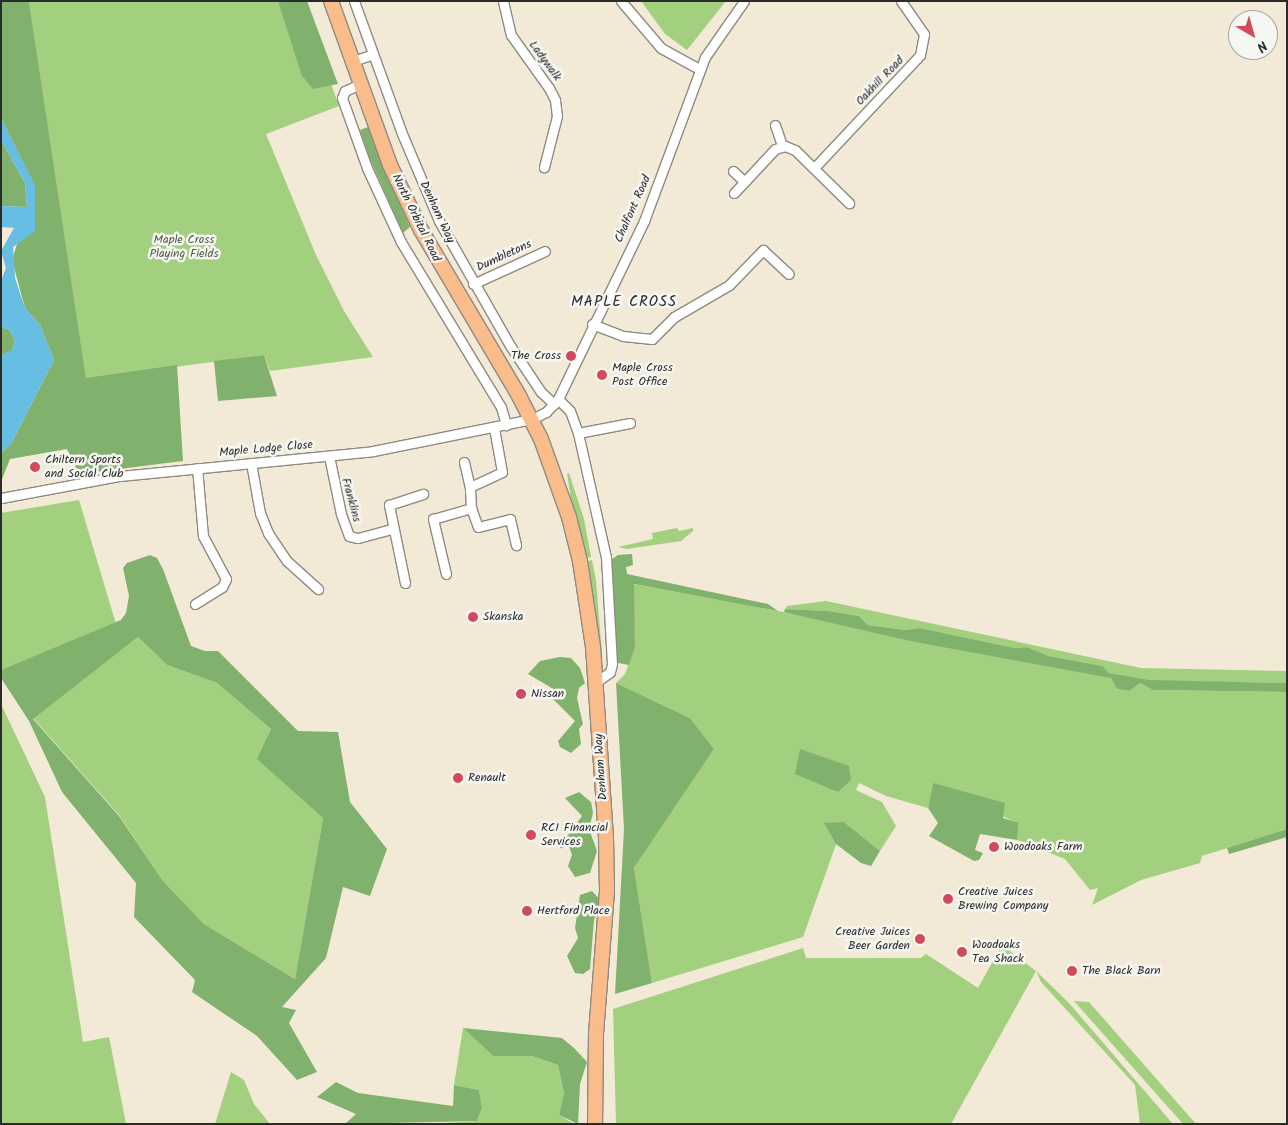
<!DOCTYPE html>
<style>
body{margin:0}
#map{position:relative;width:1288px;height:1125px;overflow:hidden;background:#f2ead7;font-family:Kalam,sans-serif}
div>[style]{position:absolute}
.green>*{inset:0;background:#a2d07e}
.forest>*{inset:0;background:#81b26d}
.water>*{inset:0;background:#66bee3}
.roads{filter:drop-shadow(1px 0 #8e8a81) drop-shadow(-1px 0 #8e8a81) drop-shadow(0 1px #8e8a81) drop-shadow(0 -1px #8e8a81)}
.minor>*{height:9px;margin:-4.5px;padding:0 4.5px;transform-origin:4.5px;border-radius:4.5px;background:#fff}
.primary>*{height:14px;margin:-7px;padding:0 7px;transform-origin:7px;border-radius:7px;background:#fabc8b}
.dots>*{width:14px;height:14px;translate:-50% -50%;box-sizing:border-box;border:2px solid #f6f6f2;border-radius:50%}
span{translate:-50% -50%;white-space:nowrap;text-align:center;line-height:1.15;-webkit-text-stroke:5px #f6f6f2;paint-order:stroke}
.street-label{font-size:12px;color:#2b2b2b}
.park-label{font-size:12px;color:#4f5d44}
.poi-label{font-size:12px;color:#2b2b2b}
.right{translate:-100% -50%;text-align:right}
.left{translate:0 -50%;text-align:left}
.quarter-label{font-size:15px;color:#2b2b2b;letter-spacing:1px}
.frame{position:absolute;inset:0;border:2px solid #2b2b2b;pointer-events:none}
.north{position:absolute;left:1228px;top:10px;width:50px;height:50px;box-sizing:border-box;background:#f6f6f2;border:1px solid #a5a5a2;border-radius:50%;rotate:142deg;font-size:14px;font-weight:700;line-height:20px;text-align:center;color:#2b2b2b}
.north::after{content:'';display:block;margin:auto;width:18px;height:22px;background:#d1495b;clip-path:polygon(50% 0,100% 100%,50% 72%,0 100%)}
</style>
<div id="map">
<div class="green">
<i style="clip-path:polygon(29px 1px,301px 1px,339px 106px,266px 134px,316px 255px,344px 311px,373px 357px,270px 371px,264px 355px,86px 379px)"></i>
<i style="clip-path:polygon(641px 1px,726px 1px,687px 50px,665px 34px)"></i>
<i style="clip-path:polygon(567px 473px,569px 473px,584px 519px,591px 557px,587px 558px,572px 506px)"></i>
<i style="clip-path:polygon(79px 500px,116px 624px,1px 670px,1px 513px)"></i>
<i style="clip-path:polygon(677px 528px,679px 531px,693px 528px,693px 531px,681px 541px,627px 549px,618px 547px,653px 539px,652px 533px)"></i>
<i style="clip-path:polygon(592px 560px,596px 580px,603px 667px,588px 561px)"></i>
<i style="clip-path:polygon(633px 584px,805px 616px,914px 642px,1102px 676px,1111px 678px,1117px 689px,1128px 691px,1140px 683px,1153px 690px,1287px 692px,1287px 829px,1202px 856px,1200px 863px,1141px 880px,1092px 905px,1098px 888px,1090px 890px,1065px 859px,1017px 840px,1019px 824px,933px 783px,928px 808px,886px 796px,859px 783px,856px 790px,882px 802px,896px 826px,880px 851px,844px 822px,803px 937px,652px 983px,634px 868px,714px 749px,690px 718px,616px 683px,625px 674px,635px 647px)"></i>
<i style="clip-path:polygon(826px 601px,1141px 668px,1287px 671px,1287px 683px,1149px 681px,1109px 673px,1103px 666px,1049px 656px,1027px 647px,1015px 648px,920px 628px,905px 630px,868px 625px,859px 616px,829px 611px,785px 609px,787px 606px)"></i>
<i style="clip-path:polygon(138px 637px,167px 665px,217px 683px,271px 729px,258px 759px,323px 818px,295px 979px,204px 924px,163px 881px,119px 815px,33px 718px)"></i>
<i style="clip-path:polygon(1px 704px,45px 797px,83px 1042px,109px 1037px,126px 1124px,1px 1124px)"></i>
<i style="clip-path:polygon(1002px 945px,1036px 971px,1069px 1003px,1173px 1124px,1140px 1124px,1135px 1085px,1041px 982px,1036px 971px,951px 1124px,616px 1124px,613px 1009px,803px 948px,806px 958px,921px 958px,926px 954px,978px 988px)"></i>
<i style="clip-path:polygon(1074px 1001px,1089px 1002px,1196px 1124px,1183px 1124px)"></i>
<i style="clip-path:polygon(463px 1028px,493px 1056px,532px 1056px,558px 1065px,564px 1093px,559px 1115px,574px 1124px,426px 1124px,477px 1121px,482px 1108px,479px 1090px,454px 1085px)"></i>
<i style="clip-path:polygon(231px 1072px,244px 1080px,254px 1104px,270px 1124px,215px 1124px)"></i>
</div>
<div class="forest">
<i style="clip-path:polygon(1px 1px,29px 1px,86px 378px,177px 365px,183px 461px,79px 474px,67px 449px,10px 459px,1px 482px,1px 453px,11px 444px,54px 360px,40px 325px,25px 308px,12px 260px,35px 186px,1px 118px)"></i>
<i style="clip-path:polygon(278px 1px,307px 1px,338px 84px,313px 89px,302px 76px)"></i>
<i style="clip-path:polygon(368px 127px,410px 227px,403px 233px,370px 159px,360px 130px)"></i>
<i style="clip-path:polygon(1px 140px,25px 183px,27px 207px,1px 206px)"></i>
<i style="clip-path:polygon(1px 327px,10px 330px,15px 341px,12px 350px,4px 355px,1px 355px)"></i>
<i style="clip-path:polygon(264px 355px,277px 396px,218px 401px,214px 361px)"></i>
<i style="clip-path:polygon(632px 554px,633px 565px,626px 567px,627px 574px,768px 604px,778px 611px,634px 584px,635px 647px,629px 665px,618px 663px,611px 560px,618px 555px)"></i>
<i style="clip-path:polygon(evenodd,150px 555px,157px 558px,163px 569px,191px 646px,205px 651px,218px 651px,298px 731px,338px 732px,350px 802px,387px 849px,370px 896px,343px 887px,326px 958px,282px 1007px,296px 1010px,289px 1023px,317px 1072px,297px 1080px,257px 1036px,192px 992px,195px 980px,134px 917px,136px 883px,62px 792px,29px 721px,1px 678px,1px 670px,121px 620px,126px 613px,129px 596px,123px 568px,127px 563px,150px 555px,138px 637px,167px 665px,217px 683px,271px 729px,257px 759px,323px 818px,295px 979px,204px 924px,163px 881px,119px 816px,33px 719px,138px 637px)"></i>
<i style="clip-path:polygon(785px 609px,829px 611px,859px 616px,868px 625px,905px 630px,920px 628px,1015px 648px,1027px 647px,1049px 656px,1103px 666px,1109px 673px,1149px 680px,1287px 683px,1287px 692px,1153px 690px,1140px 683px,1129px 691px,1117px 689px,1111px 678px,914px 642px,784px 612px)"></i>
<i style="clip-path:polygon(560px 657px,571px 658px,580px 668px,585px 683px,579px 688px,577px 698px,583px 724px,579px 729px,581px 744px,571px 753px,560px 747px,558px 741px,575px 721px,552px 698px,555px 690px,528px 674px,540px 661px)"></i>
<i style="clip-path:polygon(616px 683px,690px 718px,714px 749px,634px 868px,652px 983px,615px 994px,624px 829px)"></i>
<i style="clip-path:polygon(800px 749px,849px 766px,851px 780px,838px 792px,795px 774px)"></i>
<i style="clip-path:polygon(933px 783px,1005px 803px,1003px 818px,1019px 823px,1017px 840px,980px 834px,975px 850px,983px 853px,979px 860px,974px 861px,929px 836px,938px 823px,928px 808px)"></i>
<i style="clip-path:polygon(579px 792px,591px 802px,593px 813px,589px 829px,597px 851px,590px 873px,575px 877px,568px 866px,572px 855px,569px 846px,558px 849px,582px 816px,565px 798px)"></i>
<i style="clip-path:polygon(844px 822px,880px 851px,871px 866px,861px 863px,836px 844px,824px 823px)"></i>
<i style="clip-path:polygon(1287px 829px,1287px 837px,1229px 854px,1227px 848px)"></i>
<i style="clip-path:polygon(592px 891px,602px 902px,594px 920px,590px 969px,583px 974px,575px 973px,567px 956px,578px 938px,575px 928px,580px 895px)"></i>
<i style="clip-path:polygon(463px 1028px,562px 1038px,574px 1048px,587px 1062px,580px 1084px,578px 1124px,559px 1115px,564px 1093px,558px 1065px,532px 1056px,493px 1056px)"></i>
<i style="clip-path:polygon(336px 1082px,358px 1093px,453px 1106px,454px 1085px,479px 1090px,482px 1108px,477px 1121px,345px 1124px,356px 1114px,317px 1097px)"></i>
</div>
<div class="water">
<i style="clip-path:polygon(1px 118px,35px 185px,35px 231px,13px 247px,15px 278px,25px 308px,40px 325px,54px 360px,11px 444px,1px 453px,1px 355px,12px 350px,15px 341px,10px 330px,1px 327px,1px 281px,6px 268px,1px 251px,14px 228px,1px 227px,1px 206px,27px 207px,25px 183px,1px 140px)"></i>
</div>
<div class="roads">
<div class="minor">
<i style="left:354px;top:1px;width:144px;rotate:70.1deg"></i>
<i style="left:403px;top:136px;width:92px;rotate:67deg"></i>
<i style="left:439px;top:221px;width:145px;rotate:60.3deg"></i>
<i style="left:511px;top:347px;width:54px;rotate:56.3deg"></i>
<i style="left:541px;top:392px;width:18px;rotate:43deg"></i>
<i style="left:503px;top:1px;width:35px;rotate:77deg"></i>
<i style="left:511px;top:35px;width:65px;rotate:54.4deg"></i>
<i style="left:549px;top:88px;width:13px;rotate:63deg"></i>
<i style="left:555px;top:100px;width:16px;rotate:83deg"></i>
<i style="left:557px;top:116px;width:53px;rotate:104.3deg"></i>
<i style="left:621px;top:1px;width:62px;rotate:49.6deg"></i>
<i style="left:661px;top:48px;width:43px;rotate:28.9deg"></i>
<i style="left:353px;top:61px;width:21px;rotate:-19deg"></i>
<i style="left:360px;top:84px;width:17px;rotate:155deg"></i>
<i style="left:345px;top:91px;width:8px;rotate:113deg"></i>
<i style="left:342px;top:98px;width:74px;rotate:70.3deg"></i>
<i style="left:367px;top:168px;width:81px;rotate:65.3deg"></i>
<i style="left:401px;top:242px;width:193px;rotate:58.8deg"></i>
<i style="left:501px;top:407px;width:19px;rotate:74deg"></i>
<i style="left:775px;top:125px;width:21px;rotate:71deg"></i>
<i style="left:814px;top:168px;width:155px;rotate:-46.8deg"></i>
<i style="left:920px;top:55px;width:21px;rotate:-79deg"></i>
<i style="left:924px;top:34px;width:40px;rotate:-124.9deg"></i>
<i style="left:733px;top:171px;width:16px;rotate:43deg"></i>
<i style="left:734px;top:193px;width:60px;rotate:-47deg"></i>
<i style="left:775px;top:149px;width:10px;rotate:-17deg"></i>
<i style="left:785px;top:146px;width:11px;rotate:22deg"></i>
<i style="left:795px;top:150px;width:76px;rotate:44.5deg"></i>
<i style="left:473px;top:284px;width:79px;rotate:-24.6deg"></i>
<i style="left:592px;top:324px;width:33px;rotate:21deg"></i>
<i style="left:623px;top:336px;width:29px;rotate:6deg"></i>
<i style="left:652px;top:339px;width:31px;rotate:-45deg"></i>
<i style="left:674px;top:317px;width:64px;rotate:-30.2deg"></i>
<i style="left:729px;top:285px;width:49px;rotate:-45.8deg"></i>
<i style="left:763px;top:250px;width:35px;rotate:43deg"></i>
<i style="left:558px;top:399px;width:17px;rotate:45deg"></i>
<i style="left:570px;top:411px;width:23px;rotate:70deg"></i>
<i style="left:578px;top:433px;width:127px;rotate:77.3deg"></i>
<i style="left:606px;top:557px;width:107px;rotate:86.8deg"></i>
<i style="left:612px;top:664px;width:8px;rotate:104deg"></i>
<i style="left:610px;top:672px;width:19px;rotate:144deg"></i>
<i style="left:578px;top:433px;width:53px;rotate:-10.9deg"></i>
<i style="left:329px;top:456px;width:59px;rotate:78.3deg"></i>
<i style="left:341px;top:514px;width:23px;rotate:70deg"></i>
<i style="left:349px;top:536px;width:9px;rotate:13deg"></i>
<i style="left:358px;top:538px;width:35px;rotate:-15deg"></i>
<i style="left:464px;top:462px;width:26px;rotate:77deg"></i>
<i style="left:251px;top:463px;width:51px;rotate:79.8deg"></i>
<i style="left:260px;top:513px;width:22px;rotate:68deg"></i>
<i style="left:268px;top:533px;width:34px;rotate:56deg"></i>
<i style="left:287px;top:561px;width:42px;rotate:42.1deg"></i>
<i style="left:1px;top:498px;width:121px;rotate:-10.5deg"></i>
<i style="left:120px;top:476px;width:254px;rotate:-5.6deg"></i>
<i style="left:373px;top:451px;width:162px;rotate:-11.4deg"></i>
<i style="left:532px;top:419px;width:16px;rotate:-27deg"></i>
<i style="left:546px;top:412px;width:18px;rotate:-47deg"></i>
<i style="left:558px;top:399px;width:198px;rotate:-64.2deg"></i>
<i style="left:644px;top:221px;width:175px;rotate:-69.6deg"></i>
<i style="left:705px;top:57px;width:68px;rotate:-55.1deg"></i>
<i style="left:471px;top:508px;width:20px;rotate:70deg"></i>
<i style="left:478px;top:527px;width:33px;rotate:-14deg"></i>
<i style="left:510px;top:519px;width:27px;rotate:77deg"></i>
<i style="left:446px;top:574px;width:57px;rotate:-103.3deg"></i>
<i style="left:433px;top:519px;width:40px;rotate:-16deg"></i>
<i style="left:471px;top:508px;width:21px;rotate:-93deg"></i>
<i style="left:470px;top:487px;width:35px;rotate:-25deg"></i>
<i style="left:502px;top:472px;width:45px;rotate:-100.3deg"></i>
<i style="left:405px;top:583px;width:80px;rotate:-101.6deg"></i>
<i style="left:389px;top:505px;width:36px;rotate:-18deg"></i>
<i style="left:195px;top:604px;width:32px;rotate:-32deg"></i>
<i style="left:222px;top:587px;width:9px;rotate:-63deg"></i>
<i style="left:226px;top:579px;width:49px;rotate:-118.1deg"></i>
<i style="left:203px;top:536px;width:68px;rotate:-95deg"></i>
</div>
<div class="primary">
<i style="left:331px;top:1px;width:174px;rotate:70.2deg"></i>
<i style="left:390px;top:165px;width:72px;rotate:64.5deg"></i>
<i style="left:421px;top:230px;width:193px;rotate:59.4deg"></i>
<i style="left:519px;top:396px;width:48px;rotate:62.9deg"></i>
<i style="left:541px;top:439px;width:83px;rotate:70.3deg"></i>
<i style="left:569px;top:517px;width:45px;rotate:76deg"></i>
<i style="left:580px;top:561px;width:87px;rotate:81.4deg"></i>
<i style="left:593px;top:647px;width:191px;rotate:86.1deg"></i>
<i style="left:606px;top:838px;width:53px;rotate:88.9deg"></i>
<i style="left:607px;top:891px;width:142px;rotate:94.4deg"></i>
<i style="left:596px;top:1033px;width:91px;rotate:90.6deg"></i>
</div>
</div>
<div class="dots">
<i style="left:571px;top:356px;background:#d1495b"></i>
<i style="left:602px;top:375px;background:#d1495b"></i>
<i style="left:35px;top:467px;background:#d1495b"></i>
<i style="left:473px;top:617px;background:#d1495b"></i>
<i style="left:521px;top:694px;background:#d1495b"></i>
<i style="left:458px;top:778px;background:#d1495b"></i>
<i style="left:531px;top:835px;background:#d1495b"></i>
<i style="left:994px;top:847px;background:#d1495b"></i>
<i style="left:948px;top:899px;background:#d1495b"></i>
<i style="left:527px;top:911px;background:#d1495b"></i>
<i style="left:920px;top:939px;background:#d1495b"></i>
<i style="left:962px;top:952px;background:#d1495b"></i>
<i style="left:1072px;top:971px;background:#d1495b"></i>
</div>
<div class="street-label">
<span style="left:545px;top:61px;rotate:54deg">Ladywalk</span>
<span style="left:880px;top:81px;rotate:-46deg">Oakhill Road</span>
<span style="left:633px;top:209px;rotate:-66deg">Chalfont Road</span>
<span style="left:437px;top:212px;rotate:65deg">Denham Way</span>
<span style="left:416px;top:218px;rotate:64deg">North Orbital Road</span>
<span style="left:504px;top:256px;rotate:-25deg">Dumbletons</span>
<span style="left:266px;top:449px;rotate:-5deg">Maple Lodge Close</span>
<span style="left:351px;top:500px;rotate:75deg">Franklins</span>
<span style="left:601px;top:767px;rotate:-94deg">Denham Way</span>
</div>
<div class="park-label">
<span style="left:184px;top:247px">Maple Cross<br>Playing Fields</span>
</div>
<div class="poi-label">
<span class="right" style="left:561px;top:356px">The Cross</span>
<span class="left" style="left:612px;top:375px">Maple Cross<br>Post Office</span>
<span class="left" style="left:45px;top:467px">Chiltern Sports<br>and Social Club</span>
<span class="left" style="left:483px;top:617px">Skanska</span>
<span class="left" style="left:531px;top:694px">Nissan</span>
<span class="left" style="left:468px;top:778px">Renault</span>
<span class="left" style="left:541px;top:835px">RCI Financial<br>Services</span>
<span class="left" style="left:1004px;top:847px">Woodoaks Farm</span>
<span class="left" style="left:958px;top:899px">Creative Juices<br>Brewing Company</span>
<span class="left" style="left:537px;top:911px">Hertford Place</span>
<span class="right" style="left:910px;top:939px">Creative Juices<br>Beer Garden</span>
<span class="left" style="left:972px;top:952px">Woodoaks<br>Tea Shack</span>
<span class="left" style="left:1082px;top:971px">The Black Barn</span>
</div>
<div class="quarter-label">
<span style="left:624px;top:303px">MAPLE CROSS</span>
</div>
<div class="frame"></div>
<div class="north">N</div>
</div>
